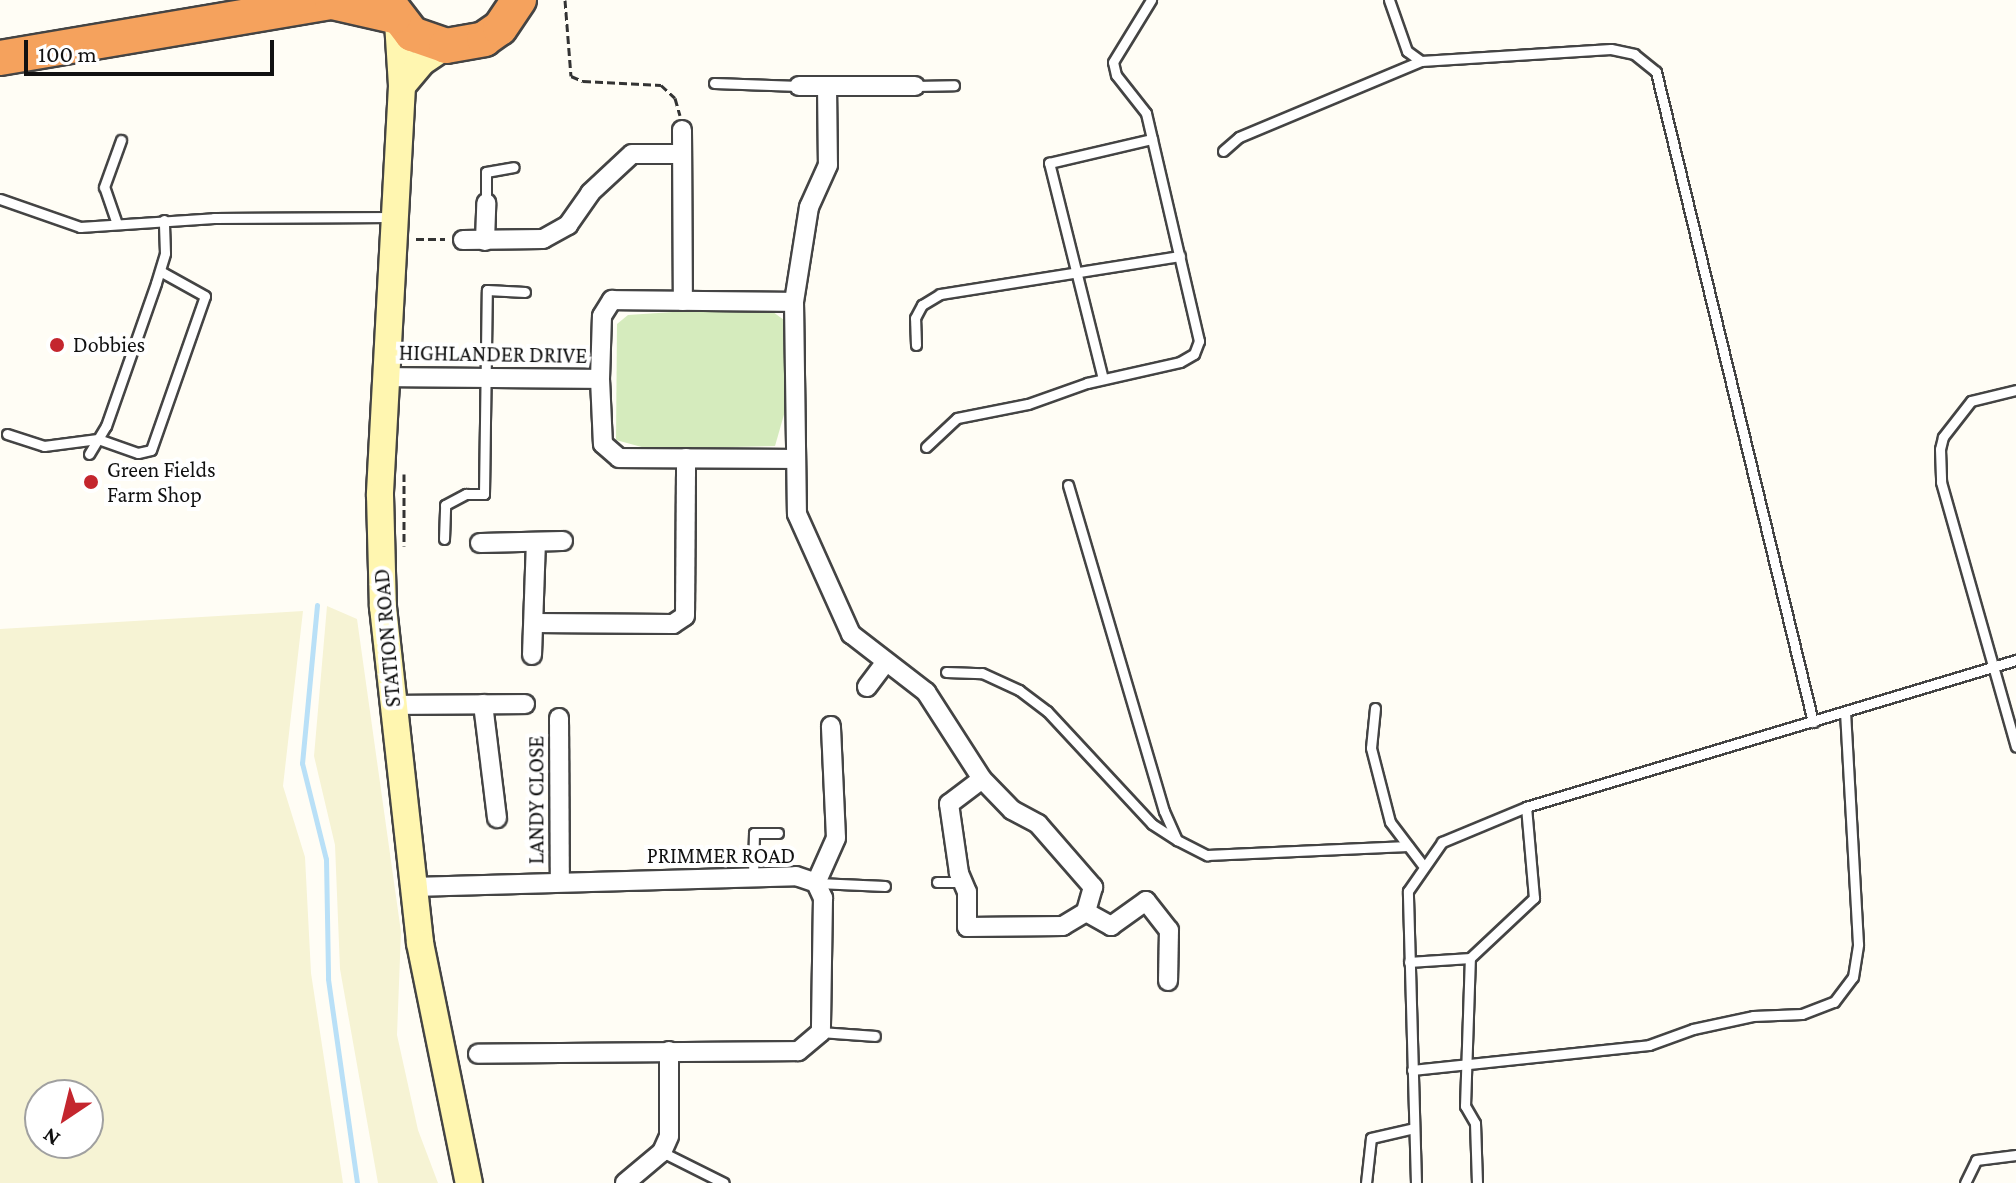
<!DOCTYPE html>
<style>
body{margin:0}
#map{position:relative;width:2016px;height:1183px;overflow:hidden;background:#fffdf5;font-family:"Crimson Pro",serif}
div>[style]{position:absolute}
.farmland>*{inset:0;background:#f6f3d4}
.green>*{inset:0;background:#d5ebbd}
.stream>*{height:5px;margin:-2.5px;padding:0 2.5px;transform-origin:2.5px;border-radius:2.5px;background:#b9e0f7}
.path>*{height:3px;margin-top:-1.5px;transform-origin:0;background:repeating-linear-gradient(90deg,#333 0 8px,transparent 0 12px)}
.roads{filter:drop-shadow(2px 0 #444) drop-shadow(-2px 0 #444) drop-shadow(0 2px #444) drop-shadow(0 -2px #444)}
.lane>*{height:9px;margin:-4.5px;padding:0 4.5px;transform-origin:4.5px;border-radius:4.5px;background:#fff}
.street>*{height:18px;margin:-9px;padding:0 9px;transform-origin:9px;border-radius:9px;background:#fff}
.secondary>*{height:26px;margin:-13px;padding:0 13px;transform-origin:13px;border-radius:13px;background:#fff6b0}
.highway>*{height:34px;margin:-17px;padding:0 17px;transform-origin:17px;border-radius:17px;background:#f5a25d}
.dots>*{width:22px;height:22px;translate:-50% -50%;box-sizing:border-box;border:4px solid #fff;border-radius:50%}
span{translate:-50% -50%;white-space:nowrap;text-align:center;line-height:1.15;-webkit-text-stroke:8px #fff;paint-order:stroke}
.poi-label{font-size:22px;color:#111}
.left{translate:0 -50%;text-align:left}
.street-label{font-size:22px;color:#111}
.north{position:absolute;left:24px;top:1079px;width:80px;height:80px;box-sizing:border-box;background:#fff;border:2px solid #a0a0a0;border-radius:50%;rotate:215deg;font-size:22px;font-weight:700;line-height:32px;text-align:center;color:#111}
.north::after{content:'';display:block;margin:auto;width:28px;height:36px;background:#c4262e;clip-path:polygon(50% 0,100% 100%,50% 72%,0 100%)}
.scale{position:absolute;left:24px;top:40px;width:250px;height:36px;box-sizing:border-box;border:4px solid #111;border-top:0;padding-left:10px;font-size:24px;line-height:28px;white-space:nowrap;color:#111;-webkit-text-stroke:6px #fff;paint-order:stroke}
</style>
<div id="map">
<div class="farmland">
<i style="clip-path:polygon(327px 606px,357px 619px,401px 932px,397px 1035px,418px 1130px,438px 1183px,378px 1183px,340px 969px,335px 845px,314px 756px)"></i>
<i style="clip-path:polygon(evenodd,303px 611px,283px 786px,305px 857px,311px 973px,343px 1183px,0 1183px,0 629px,303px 611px,88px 1095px,88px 1143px,40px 1143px,40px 1095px,88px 1095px)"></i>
</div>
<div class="green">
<i style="clip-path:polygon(673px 312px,773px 312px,784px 320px,785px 411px,775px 446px,649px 449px,616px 440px,617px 324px,628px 315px)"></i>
</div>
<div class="stream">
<i style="left:317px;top:605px;width:159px;rotate:95.4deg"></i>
<i style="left:302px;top:763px;width:99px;rotate:76deg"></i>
<i style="left:326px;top:859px;width:120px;rotate:89deg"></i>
<i style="left:328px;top:979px;width:206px;rotate:81.9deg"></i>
</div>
<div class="path">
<i style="left:565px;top:0;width:76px;rotate:85.5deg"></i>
<i style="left:571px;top:76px;width:13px;rotate:23deg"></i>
<i style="left:583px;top:81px;width:78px;rotate:2.9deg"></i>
<i style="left:661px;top:85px;width:19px;rotate:43deg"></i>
<i style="left:675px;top:98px;width:18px;rotate:74deg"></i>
<i style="left:416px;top:239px;width:29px"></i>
<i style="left:404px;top:474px;width:72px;rotate:90deg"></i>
</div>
<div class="roads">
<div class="lane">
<i style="left:1389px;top:0;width:54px;rotate:70.6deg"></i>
<i style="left:1407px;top:51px;width:17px;rotate:36deg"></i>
<i style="left:1421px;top:61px;width:190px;rotate:-3.6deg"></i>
<i style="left:1611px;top:49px;width:24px;rotate:12deg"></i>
<i style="left:1634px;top:54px;width:28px;rotate:39deg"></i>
<i style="left:1656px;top:72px;width:669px;rotate:76.42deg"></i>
<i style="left:714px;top:83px;width:85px;rotate:2deg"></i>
<i style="left:915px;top:86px;width:39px;rotate:-1deg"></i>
<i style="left:1223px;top:151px;width:21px;rotate:-41deg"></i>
<i style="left:1239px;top:137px;width:197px;rotate:-22.7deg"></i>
<i style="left:0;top:199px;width:85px;rotate:19.3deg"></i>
<i style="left:80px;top:227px;width:134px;rotate:-3.8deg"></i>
<i style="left:214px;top:218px;width:179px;rotate:-0.3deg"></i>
<i style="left:486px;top:203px;width:31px;rotate:-90deg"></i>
<i style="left:486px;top:172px;width:28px;rotate:-10deg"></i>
<i style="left:117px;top:224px;width:39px;rotate:-109deg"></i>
<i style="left:104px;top:187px;width:50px;rotate:-70.1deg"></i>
<i style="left:916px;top:345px;width:27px;rotate:-92deg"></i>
<i style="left:915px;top:318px;width:15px;rotate:-62deg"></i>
<i style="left:922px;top:305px;width:21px;rotate:-31deg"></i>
<i style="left:940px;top:294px;width:243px;rotate:-9deg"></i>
<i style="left:1103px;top:379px;width:223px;rotate:-104deg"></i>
<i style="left:1049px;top:163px;width:106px;rotate:-13.1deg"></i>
<i style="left:2016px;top:390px;width:46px;rotate:166.3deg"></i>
<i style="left:1971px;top:401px;width:46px;rotate:127.9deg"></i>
<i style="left:1943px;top:437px;width:12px;rotate:104deg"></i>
<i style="left:1940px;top:449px;width:33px;rotate:88deg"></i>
<i style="left:1941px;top:482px;width:275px;rotate:74.2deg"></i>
<i style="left:7px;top:434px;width:39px;rotate:18deg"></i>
<i style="left:44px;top:446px;width:54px;rotate:-7.4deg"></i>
<i style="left:98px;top:439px;width:42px;rotate:19.3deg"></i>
<i style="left:138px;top:453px;width:13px;rotate:-13deg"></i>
<i style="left:151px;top:450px;width:163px;rotate:-70.7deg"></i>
<i style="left:205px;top:296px;width:51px;rotate:-150.9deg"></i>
<i style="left:926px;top:447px;width:42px;rotate:-43.1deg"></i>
<i style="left:957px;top:418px;width:72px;rotate:-11.2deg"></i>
<i style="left:1028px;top:404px;width:63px;rotate:-19.6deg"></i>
<i style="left:1087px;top:383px;width:95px;rotate:-12.7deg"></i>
<i style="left:1180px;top:362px;width:16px;rotate:-30deg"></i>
<i style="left:1194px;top:354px;width:14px;rotate:-69deg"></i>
<i style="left:1199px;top:341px;width:234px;rotate:-103.1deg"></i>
<i style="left:1146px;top:113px;width:48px;rotate:-128.3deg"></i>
<i style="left:1116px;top:75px;width:13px;rotate:-103deg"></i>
<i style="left:1113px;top:62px;width:73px;rotate:-58.5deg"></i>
<i style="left:89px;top:454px;width:33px;rotate:-59deg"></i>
<i style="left:106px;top:426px;width:151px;rotate:-70.7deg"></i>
<i style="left:156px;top:283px;width:31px;rotate:-73deg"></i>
<i style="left:165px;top:253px;width:33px;rotate:-92deg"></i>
<i style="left:1068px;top:485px;width:340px;rotate:73.6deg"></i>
<i style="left:1164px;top:811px;width:32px;rotate:66deg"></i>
<i style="left:1177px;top:840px;width:34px;rotate:27deg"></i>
<i style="left:1207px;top:855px;width:201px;rotate:-2.6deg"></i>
<i style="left:444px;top:539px;width:34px;rotate:-88deg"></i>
<i style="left:445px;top:505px;width:24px;rotate:-28deg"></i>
<i style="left:466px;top:494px;width:18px"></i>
<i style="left:484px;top:494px;width:204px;rotate:-89.2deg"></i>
<i style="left:487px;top:290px;width:38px;rotate:3deg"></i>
<i style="left:946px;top:672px;width:36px;rotate:2deg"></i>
<i style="left:982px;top:673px;width:41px;rotate:24.7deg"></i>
<i style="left:1019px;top:690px;width:35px;rotate:37deg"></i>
<i style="left:1047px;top:711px;width:154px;rotate:47.1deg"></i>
<i style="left:1152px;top:824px;width:30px;rotate:33deg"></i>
<i style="left:1375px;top:708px;width:40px;rotate:95.7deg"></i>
<i style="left:1371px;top:748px;width:76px;rotate:75.6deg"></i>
<i style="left:1390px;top:822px;width:53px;rotate:52.7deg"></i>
<i style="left:753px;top:877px;width:44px;rotate:-88.7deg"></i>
<i style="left:754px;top:833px;width:24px"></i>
<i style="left:937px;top:882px;width:26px"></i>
<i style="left:817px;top:883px;width:68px;rotate:2.5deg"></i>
<i style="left:1409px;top:962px;width:61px;rotate:-3.8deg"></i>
<i style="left:821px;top:1032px;width:54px;rotate:4.2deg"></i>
<i style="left:1412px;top:1070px;width:238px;rotate:-6deg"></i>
<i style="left:1649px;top:1045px;width:47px;rotate:-20deg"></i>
<i style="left:1693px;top:1029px;width:61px;rotate:-12.2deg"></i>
<i style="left:1753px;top:1016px;width:49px;rotate:-2.3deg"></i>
<i style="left:1802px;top:1014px;width:34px;rotate:-21deg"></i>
<i style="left:1834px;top:1002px;width:31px;rotate:-53deg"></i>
<i style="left:1853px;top:977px;width:33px;rotate:-81deg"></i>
<i style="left:1858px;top:944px;width:231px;rotate:-93.2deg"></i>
<i style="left:662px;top:1152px;width:69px;rotate:26.6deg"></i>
<i style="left:1366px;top:1183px;width:45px;rotate:-83.7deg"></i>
<i style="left:1371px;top:1138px;width:44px;rotate:-13.1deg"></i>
<i style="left:1416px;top:1183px;width:292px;rotate:-91.6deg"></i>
<i style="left:1408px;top:891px;width:60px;rotate:-55.2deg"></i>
<i style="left:1442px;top:842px;width:91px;rotate:-22.6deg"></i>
<i style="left:1526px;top:807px;width:512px;rotate:-16.7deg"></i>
<i style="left:1477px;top:1183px;width:60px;rotate:-91.9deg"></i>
<i style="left:1475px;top:1123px;width:20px;rotate:-120deg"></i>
<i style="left:1465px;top:1106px;width:148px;rotate:-88.1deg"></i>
<i style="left:1470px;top:958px;width:88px;rotate:-43.2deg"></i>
<i style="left:1534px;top:898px;width:91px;rotate:-95deg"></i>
<i style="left:1965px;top:1183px;width:25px;rotate:-64deg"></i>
<i style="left:1976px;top:1160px;width:40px;rotate:-7.1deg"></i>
</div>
<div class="street">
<i style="left:799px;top:86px;width:116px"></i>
<i style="left:827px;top:86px;width:79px;rotate:89.3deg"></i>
<i style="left:828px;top:165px;width:46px;rotate:114.3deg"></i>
<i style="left:809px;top:207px;width:96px;rotate:99deg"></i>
<i style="left:794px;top:302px;width:212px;rotate:89.2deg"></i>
<i style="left:797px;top:514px;width:132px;rotate:65.8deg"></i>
<i style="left:851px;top:634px;width:95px;rotate:37.7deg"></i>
<i style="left:926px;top:692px;width:103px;rotate:57.2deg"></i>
<i style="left:982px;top:779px;width:43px;rotate:45.9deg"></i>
<i style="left:1012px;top:810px;width:30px;rotate:28deg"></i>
<i style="left:1038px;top:824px;width:84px;rotate:48.9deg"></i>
<i style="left:1093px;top:887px;width:26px;rotate:106deg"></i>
<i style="left:1086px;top:912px;width:27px;rotate:149deg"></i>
<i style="left:1063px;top:926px;width:96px;rotate:179.4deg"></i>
<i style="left:967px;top:927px;width:35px;rotate:-90deg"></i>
<i style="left:967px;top:892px;width:21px;rotate:-113deg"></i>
<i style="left:959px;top:873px;width:70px;rotate:-98.2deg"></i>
<i style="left:949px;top:804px;width:41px;rotate:-37.1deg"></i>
<i style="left:682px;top:130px;width:171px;rotate:89.7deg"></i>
<i style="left:463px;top:240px;width:80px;rotate:-0.7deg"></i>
<i style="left:543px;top:239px;width:29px;rotate:-29deg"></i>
<i style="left:568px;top:225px;width:39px;rotate:-55deg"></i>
<i style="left:590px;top:193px;width:57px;rotate:-42.9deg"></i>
<i style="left:632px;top:154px;width:50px"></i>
<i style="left:485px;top:241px;width:38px;rotate:-88deg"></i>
<i style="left:385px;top:377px;width:215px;rotate:0.5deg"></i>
<i style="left:600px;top:379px;width:63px;rotate:-88.2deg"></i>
<i style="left:602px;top:316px;width:19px;rotate:-58deg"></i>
<i style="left:612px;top:300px;width:182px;rotate:0.6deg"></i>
<i style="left:600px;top:379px;width:65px;rotate:87.4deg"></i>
<i style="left:603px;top:444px;width:21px;rotate:41deg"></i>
<i style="left:619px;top:458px;width:177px;rotate:0.3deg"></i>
<i style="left:480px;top:543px;width:83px;rotate:-1.4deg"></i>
<i style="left:534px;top:623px;width:139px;rotate:0.4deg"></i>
<i style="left:673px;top:624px;width:14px;rotate:-34deg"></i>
<i style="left:685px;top:616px;width:158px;rotate:-89.6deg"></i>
<i style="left:532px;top:655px;width:113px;rotate:-88deg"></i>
<i style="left:867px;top:687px;width:30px;rotate:-53deg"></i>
<i style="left:483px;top:704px;width:115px;rotate:83deg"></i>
<i style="left:393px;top:705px;width:132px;rotate:-0.4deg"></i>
<i style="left:559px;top:718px;width:164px;rotate:89.7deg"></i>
<i style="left:816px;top:883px;width:49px;rotate:-66deg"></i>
<i style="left:836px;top:838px;width:112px;rotate:-92.6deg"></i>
<i style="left:413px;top:887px;width:383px;rotate:-1.6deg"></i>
<i style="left:796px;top:876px;width:21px;rotate:19deg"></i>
<i style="left:816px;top:883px;width:17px;rotate:65deg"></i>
<i style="left:823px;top:898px;width:134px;rotate:90.9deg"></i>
<i style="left:821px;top:1032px;width:30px;rotate:140deg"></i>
<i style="left:798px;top:1051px;width:320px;rotate:179.5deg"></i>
<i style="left:1086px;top:912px;width:29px;rotate:29deg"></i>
<i style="left:1111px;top:926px;width:43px;rotate:-35.5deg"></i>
<i style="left:1146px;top:901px;width:37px;rotate:52deg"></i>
<i style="left:1169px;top:930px;width:51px;rotate:91.1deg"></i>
<i style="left:625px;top:1183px;width:48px;rotate:-40deg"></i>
<i style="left:662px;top:1152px;width:17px;rotate:-66deg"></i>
<i style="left:669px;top:1136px;width:85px;rotate:-90deg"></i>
</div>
<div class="secondary">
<i style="left:398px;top:22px;width:64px;rotate:86.4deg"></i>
<i style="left:402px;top:86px;width:410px;rotate:93.1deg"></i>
<i style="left:380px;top:495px;width:112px;rotate:88.5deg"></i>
<i style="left:383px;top:607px;width:338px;rotate:83.7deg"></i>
<i style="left:420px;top:943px;width:245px;rotate:78.5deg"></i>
<i style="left:402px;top:86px;width:31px;rotate:-50deg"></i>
<i style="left:422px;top:62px;width:29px;rotate:-34deg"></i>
</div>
<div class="highway">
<i style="left:386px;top:0;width:43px;rotate:52.6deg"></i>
<i style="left:412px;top:34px;width:36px;rotate:19deg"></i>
<i style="left:446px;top:46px;width:39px;rotate:-10deg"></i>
<i style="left:484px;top:39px;width:19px;rotate:-35deg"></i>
<i style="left:500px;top:28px;width:34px;rotate:-56deg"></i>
<i style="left:0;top:58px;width:337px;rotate:-9.6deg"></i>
<i style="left:332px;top:2px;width:64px;rotate:12.7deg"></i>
</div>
</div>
<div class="dots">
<i style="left:57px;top:345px;background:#c4262e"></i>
<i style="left:91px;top:482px;background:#c4262e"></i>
</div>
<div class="poi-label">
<span class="left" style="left:73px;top:345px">Dobbies</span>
<span class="left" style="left:107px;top:482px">Green Fields<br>Farm Shop</span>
</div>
<div class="street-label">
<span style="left:493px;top:354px;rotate:1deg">HIGHLANDER DRIVE</span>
<span style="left:387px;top:638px;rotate:-95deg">STATION ROAD</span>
<span style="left:536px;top:800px;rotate:-90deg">LANDY CLOSE</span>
<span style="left:721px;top:856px">PRIMMER ROAD</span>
</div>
<div class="north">N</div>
<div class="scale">100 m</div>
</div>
